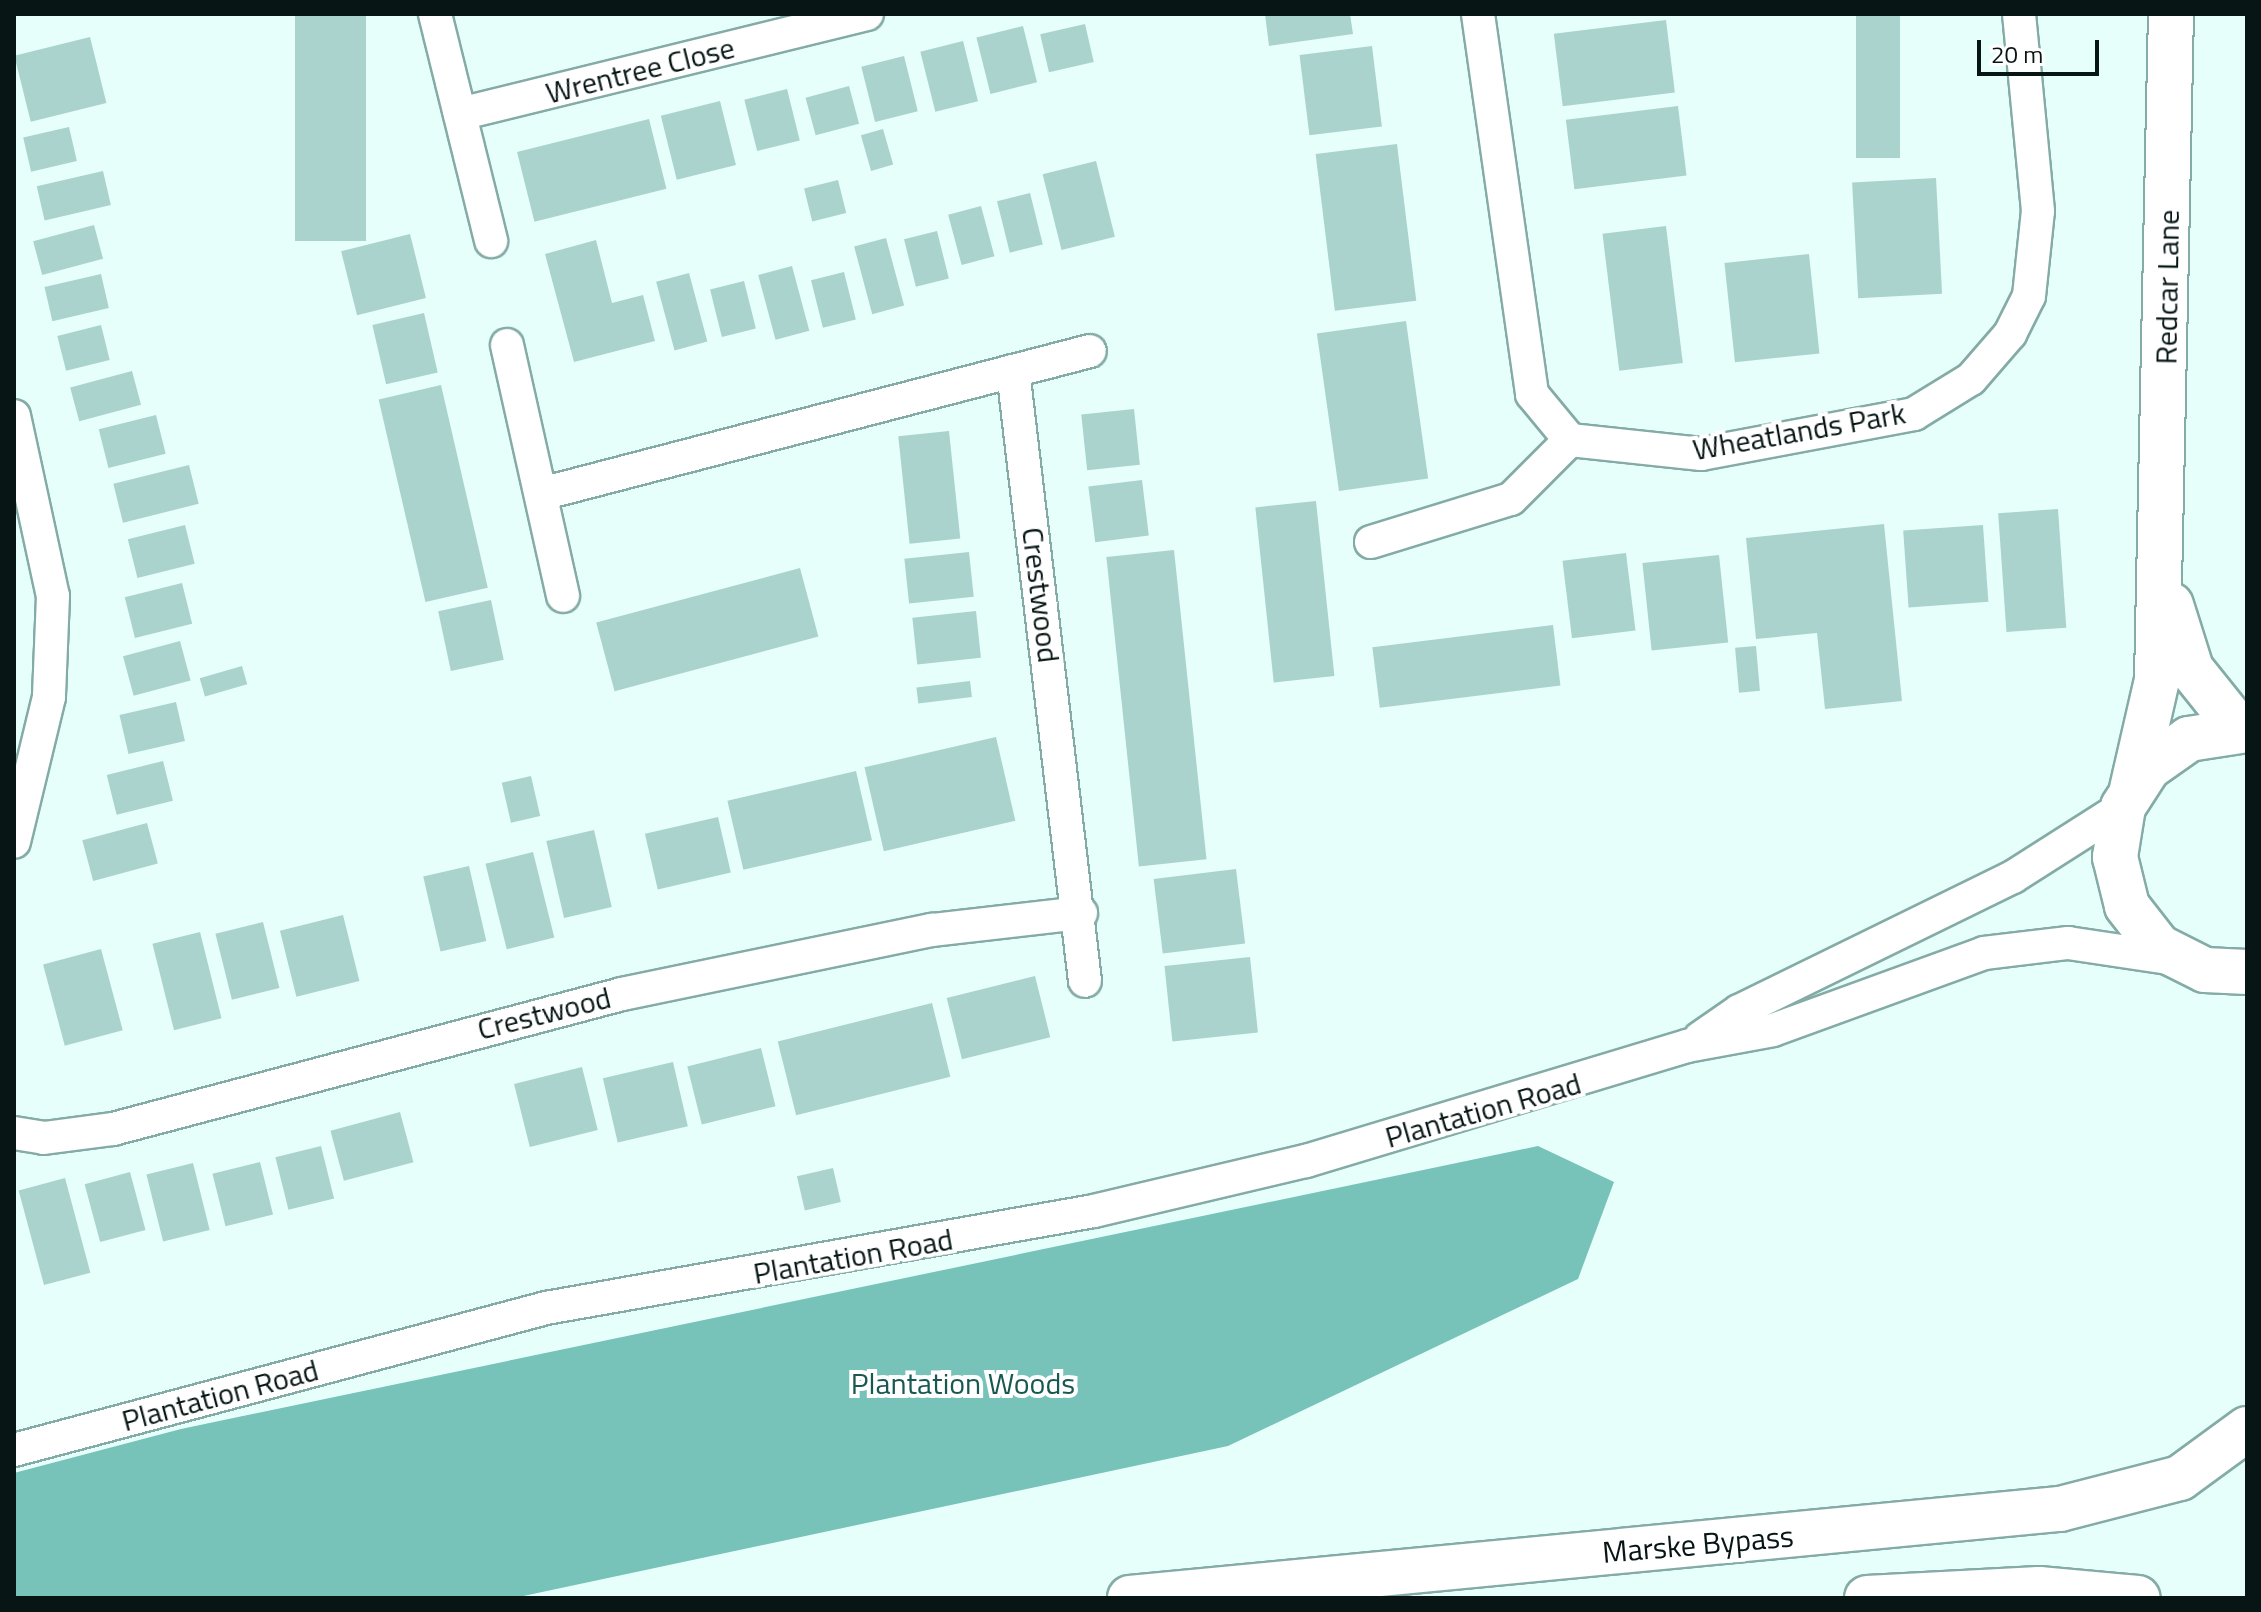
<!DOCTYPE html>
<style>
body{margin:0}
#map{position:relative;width:2261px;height:1612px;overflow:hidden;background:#e6fffb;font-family:"Titillium Web",sans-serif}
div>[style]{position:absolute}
.forest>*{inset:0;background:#77c2b9}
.building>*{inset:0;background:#abd3ce;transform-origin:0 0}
.roads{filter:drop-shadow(2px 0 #84aba6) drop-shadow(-2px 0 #84aba6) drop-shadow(0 2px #84aba6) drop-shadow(0 -2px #84aba6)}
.minor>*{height:32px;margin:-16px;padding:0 16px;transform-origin:16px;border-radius:16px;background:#fff}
.secondary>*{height:44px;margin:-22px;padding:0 22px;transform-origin:22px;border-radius:22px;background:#fff}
.primary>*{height:44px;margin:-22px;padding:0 22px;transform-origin:22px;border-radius:22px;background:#fff}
span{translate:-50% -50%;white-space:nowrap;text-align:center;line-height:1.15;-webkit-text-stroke:8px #fff;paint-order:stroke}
.street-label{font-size:30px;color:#071614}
.park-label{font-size:30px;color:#185852}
.frame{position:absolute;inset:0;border:16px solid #071614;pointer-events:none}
.scale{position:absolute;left:1977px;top:40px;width:122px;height:36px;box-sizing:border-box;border:4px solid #071614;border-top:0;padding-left:10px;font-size:24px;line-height:28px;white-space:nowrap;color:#071614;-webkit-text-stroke:6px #fff;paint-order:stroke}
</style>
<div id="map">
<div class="forest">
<i style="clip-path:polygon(1538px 1146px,1614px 1182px,1578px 1279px,1228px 1446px,514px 1598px,14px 1598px,14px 1473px,181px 1429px)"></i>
</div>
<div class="building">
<i style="left:295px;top:14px;width:71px;height:227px"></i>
<i style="clip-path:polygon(1265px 14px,1350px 14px,1353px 34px,1269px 46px)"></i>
<i style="left:1856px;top:14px;width:44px;height:144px"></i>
<i style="left:1666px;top:20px;width:73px;height:113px;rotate:83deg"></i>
<i style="left:1085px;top:24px;width:39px;height:46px;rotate:77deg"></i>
<i style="left:1023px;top:26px;width:58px;height:48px;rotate:76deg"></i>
<i style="left:90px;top:37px;width:68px;height:78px;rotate:76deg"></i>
<i style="left:963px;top:41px;width:62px;height:44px;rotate:76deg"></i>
<i style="left:1372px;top:46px;width:81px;height:73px;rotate:83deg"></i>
<i style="left:904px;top:56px;width:57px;height:44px;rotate:76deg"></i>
<i style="left:849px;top:86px;width:39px;height:45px;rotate:75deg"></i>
<i style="left:787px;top:89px;width:53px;height:44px;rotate:76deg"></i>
<i style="left:720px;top:101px;width:66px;height:61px;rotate:76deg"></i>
<i style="left:1678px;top:106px;width:70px;height:113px;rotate:83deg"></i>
<i style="left:649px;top:119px;width:72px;height:136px;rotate:76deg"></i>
<i style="left:69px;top:127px;width:35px;height:47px;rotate:77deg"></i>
<i style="left:883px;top:129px;width:37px;height:23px;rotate:74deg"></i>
<i style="left:1397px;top:144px;width:158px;height:82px;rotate:83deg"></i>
<i style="left:1096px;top:161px;width:78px;height:55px;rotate:76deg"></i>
<i style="left:103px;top:171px;width:35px;height:68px;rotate:77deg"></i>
<i style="left:1936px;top:178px;width:116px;height:84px;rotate:87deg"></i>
<i style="left:838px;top:180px;width:34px;height:35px;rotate:76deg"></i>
<i style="left:1030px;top:193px;width:53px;height:34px;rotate:76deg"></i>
<i style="left:981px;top:206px;width:52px;height:34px;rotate:75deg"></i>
<i style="left:94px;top:225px;width:35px;height:63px;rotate:75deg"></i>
<i style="left:1666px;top:226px;width:138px;height:64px;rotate:83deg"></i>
<i style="left:937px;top:231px;width:49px;height:34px;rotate:76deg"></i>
<i style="left:410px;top:234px;width:66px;height:71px;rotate:76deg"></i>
<i style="left:886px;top:238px;width:70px;height:33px;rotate:75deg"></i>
<i style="clip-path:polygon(596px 240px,612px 303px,643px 295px,655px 341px,574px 362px,545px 254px)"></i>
<i style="left:1809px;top:254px;width:100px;height:85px;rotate:84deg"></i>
<i style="left:792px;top:266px;width:67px;height:35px;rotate:75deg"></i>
<i style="left:844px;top:272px;width:49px;height:34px;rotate:76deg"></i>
<i style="left:689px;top:273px;width:71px;height:34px;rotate:75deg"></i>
<i style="left:101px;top:274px;width:35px;height:58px;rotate:77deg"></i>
<i style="left:744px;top:281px;width:49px;height:35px;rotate:76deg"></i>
<i style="left:424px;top:313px;width:61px;height:53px;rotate:77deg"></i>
<i style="left:1406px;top:321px;width:159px;height:90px;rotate:82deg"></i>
<i style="left:101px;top:325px;width:36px;height:45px;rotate:76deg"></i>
<i style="left:132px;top:371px;width:35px;height:64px;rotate:75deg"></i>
<i style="left:441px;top:385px;width:208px;height:64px;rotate:77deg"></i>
<i style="left:1134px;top:409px;width:56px;height:53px;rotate:84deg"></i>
<i style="left:156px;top:415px;width:40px;height:59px;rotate:76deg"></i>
<i style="left:949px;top:431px;width:108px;height:51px;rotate:84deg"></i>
<i style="left:189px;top:465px;width:40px;height:78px;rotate:76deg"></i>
<i style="left:1142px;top:480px;width:56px;height:54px;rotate:83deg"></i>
<i style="left:1316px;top:501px;width:176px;height:61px;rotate:84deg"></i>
<i style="left:2058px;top:509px;width:119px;height:60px;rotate:86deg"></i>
<i style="clip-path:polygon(1884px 524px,1902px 701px,1825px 709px,1817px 633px,1756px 639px,1746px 538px)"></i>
<i style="left:185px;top:525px;width:40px;height:59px;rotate:76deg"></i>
<i style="left:1983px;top:525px;width:77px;height:80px;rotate:86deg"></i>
<i style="left:1174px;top:550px;width:311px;height:68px;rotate:84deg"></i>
<i style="left:969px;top:552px;width:45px;height:65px;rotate:84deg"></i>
<i style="left:1626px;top:553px;width:78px;height:64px;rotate:83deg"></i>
<i style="left:1719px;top:555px;width:88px;height:77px;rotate:84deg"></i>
<i style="left:800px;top:568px;width:71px;height:211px;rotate:75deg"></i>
<i style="left:182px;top:583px;width:42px;height:59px;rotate:76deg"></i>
<i style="left:491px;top:600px;width:61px;height:54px;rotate:78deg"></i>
<i style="left:976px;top:611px;width:47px;height:64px;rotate:84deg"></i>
<i style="left:1553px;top:625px;width:61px;height:182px;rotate:83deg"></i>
<i style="left:180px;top:641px;width:41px;height:59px;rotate:75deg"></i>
<i style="left:1756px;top:646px;width:45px;height:21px;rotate:85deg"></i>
<i style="left:242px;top:666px;width:19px;height:44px;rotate:74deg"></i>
<i style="left:970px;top:681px;width:16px;height:54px;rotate:83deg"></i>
<i style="left:176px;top:702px;width:40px;height:58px;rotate:77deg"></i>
<i style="left:996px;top:737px;width:86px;height:135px;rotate:77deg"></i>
<i style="left:163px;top:761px;width:41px;height:58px;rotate:76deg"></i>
<i style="left:856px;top:771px;width:71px;height:132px;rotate:77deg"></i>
<i style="left:531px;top:776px;width:41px;height:30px;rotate:77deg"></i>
<i style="left:718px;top:817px;width:57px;height:75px;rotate:77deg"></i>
<i style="left:147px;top:823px;width:42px;height:67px;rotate:75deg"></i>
<i style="left:594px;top:830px;width:79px;height:49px;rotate:77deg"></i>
<i style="left:533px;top:852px;width:88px;height:49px;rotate:76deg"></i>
<i style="left:469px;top:866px;width:77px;height:47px;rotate:77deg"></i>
<i style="left:1236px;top:869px;width:75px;height:83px;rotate:83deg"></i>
<i style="left:343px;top:915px;width:68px;height:65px;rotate:76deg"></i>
<i style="left:263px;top:922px;width:68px;height:49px;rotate:76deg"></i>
<i style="left:200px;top:932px;width:89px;height:49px;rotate:76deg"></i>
<i style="left:101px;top:949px;width:84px;height:60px;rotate:75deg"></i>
<i style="left:1250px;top:957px;width:76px;height:86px;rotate:84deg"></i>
<i style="left:1035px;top:976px;width:63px;height:91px;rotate:76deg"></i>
<i style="left:932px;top:1003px;width:76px;height:159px;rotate:76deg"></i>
<i style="left:761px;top:1048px;width:60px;height:76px;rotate:76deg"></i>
<i style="left:673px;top:1062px;width:66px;height:72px;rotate:77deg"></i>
<i style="left:582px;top:1067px;width:65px;height:70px;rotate:76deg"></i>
<i style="left:400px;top:1112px;width:52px;height:72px;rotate:75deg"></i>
<i style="left:321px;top:1146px;width:54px;height:47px;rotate:76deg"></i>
<i style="left:260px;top:1162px;width:54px;height:49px;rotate:76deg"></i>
<i style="left:193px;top:1163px;width:69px;height:48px;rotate:76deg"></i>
<i style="left:833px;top:1168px;width:35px;height:37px;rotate:77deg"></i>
<i style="left:130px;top:1172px;width:60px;height:47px;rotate:75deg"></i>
<i style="left:65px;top:1178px;width:98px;height:48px;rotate:75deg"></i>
</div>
<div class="roads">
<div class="minor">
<i style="left:435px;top:14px;width:234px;rotate:76.1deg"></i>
<i style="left:1478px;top:14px;width:384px;rotate:81.9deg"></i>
<i style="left:1532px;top:394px;width:60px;rotate:50.4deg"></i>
<i style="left:1570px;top:440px;width:132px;rotate:6.1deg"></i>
<i style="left:1701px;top:454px;width:217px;rotate:-10.6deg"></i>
<i style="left:1914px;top:414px;width:67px;rotate:-31.6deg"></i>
<i style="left:1971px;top:379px;width:60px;rotate:-49.1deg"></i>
<i style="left:2010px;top:334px;width:42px;rotate:-63.4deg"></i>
<i style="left:2029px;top:296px;width:85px;rotate:-84deg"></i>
<i style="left:2038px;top:211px;width:198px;rotate:-95.5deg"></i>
<i style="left:460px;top:114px;width:419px;rotate:-13.8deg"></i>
<i style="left:507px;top:345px;width:257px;rotate:77.4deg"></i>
<i style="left:1013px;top:371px;width:614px;rotate:83.27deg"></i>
<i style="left:14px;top:416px;width:184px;rotate:77.8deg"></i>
<i style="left:53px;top:596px;width:101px;rotate:92.3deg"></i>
<i style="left:49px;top:697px;width:149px;rotate:103.6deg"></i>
<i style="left:541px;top:494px;width:567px;rotate:-14.6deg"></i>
<i style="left:1371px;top:542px;width:146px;rotate:-17.1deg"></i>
<i style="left:1511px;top:499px;width:83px;rotate:-45deg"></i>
<i style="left:1700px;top:1038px;width:47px;rotate:-34.7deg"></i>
<i style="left:1739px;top:1011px;width:305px;rotate:-26.1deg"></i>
<i style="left:2013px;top:877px;width:130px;rotate:-32.5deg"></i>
<i style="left:14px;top:1133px;width:30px;rotate:9deg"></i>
<i style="left:44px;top:1138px;width:70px;rotate:-7.4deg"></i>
<i style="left:113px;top:1129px;width:527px;rotate:-14.85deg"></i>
<i style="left:622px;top:994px;width:317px;rotate:-11.7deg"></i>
<i style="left:932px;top:930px;width:150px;rotate:-6.5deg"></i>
<i style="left:14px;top:1450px;width:551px;rotate:-14.94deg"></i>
<i style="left:546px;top:1308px;width:557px;rotate:-10.04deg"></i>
<i style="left:1094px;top:1211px;width:218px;rotate:-13.3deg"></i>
<i style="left:1306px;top:1161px;width:398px;rotate:-16.8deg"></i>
<i style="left:1687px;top:1046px;width:87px;rotate:-10.5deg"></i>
<i style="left:1773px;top:1030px;width:225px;rotate:-20deg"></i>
<i style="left:1984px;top:953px;width:85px;rotate:-6.8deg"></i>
<i style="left:2068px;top:943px;width:108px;rotate:8.5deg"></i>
</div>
<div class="secondary">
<i style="left:2171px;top:605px;width:67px;rotate:72.6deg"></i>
<i style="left:2191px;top:669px;width:77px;rotate:51.3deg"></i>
<i style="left:2247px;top:730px;width:59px;rotate:171.2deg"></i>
<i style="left:2189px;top:739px;width:50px;rotate:144.7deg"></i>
<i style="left:2148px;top:768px;width:46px;rotate:122.7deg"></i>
<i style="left:2123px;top:807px;width:51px;rotate:99.1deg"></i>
<i style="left:2115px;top:857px;width:50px;rotate:76.2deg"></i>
<i style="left:2127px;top:906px;width:52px;rotate:52deg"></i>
<i style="left:2159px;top:947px;width:51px;rotate:26.6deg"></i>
<i style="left:2205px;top:970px;width:42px;rotate:2.7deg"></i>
<i style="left:2132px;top:789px;width:112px;rotate:-77.1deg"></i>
<i style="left:2157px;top:680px;width:666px;rotate:-88.8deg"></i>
</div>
<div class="primary">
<i style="left:1130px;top:1598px;width:934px;rotate:-5.47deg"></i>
<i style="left:2060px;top:1509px;width:124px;rotate:-14.5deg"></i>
<i style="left:2180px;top:1478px;width:83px;rotate:-36.2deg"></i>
<i style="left:1867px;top:1598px;width:172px;rotate:-3deg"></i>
<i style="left:2039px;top:1589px;width:99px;rotate:5.2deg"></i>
</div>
</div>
<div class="street-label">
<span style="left:640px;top:70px;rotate:-14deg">Wrentree Close</span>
<span style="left:2167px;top:287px;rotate:-89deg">Redcar Lane</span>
<span style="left:1799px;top:431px;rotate:-10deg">Wheatlands Park</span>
<span style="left:1041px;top:595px;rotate:83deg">Crestwood</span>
<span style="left:544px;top:1013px;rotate:-14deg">Crestwood</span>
<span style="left:1483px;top:1110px;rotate:-16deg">Plantation Road</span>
<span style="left:853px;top:1256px;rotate:-10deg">Plantation Road</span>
<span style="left:220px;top:1395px;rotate:-15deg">Plantation Road</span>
<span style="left:1698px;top:1544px;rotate:-5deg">Marske Bypass</span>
</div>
<div class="park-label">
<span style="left:963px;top:1383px">Plantation Woods</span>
</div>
<div class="frame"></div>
<div class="scale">20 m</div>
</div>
